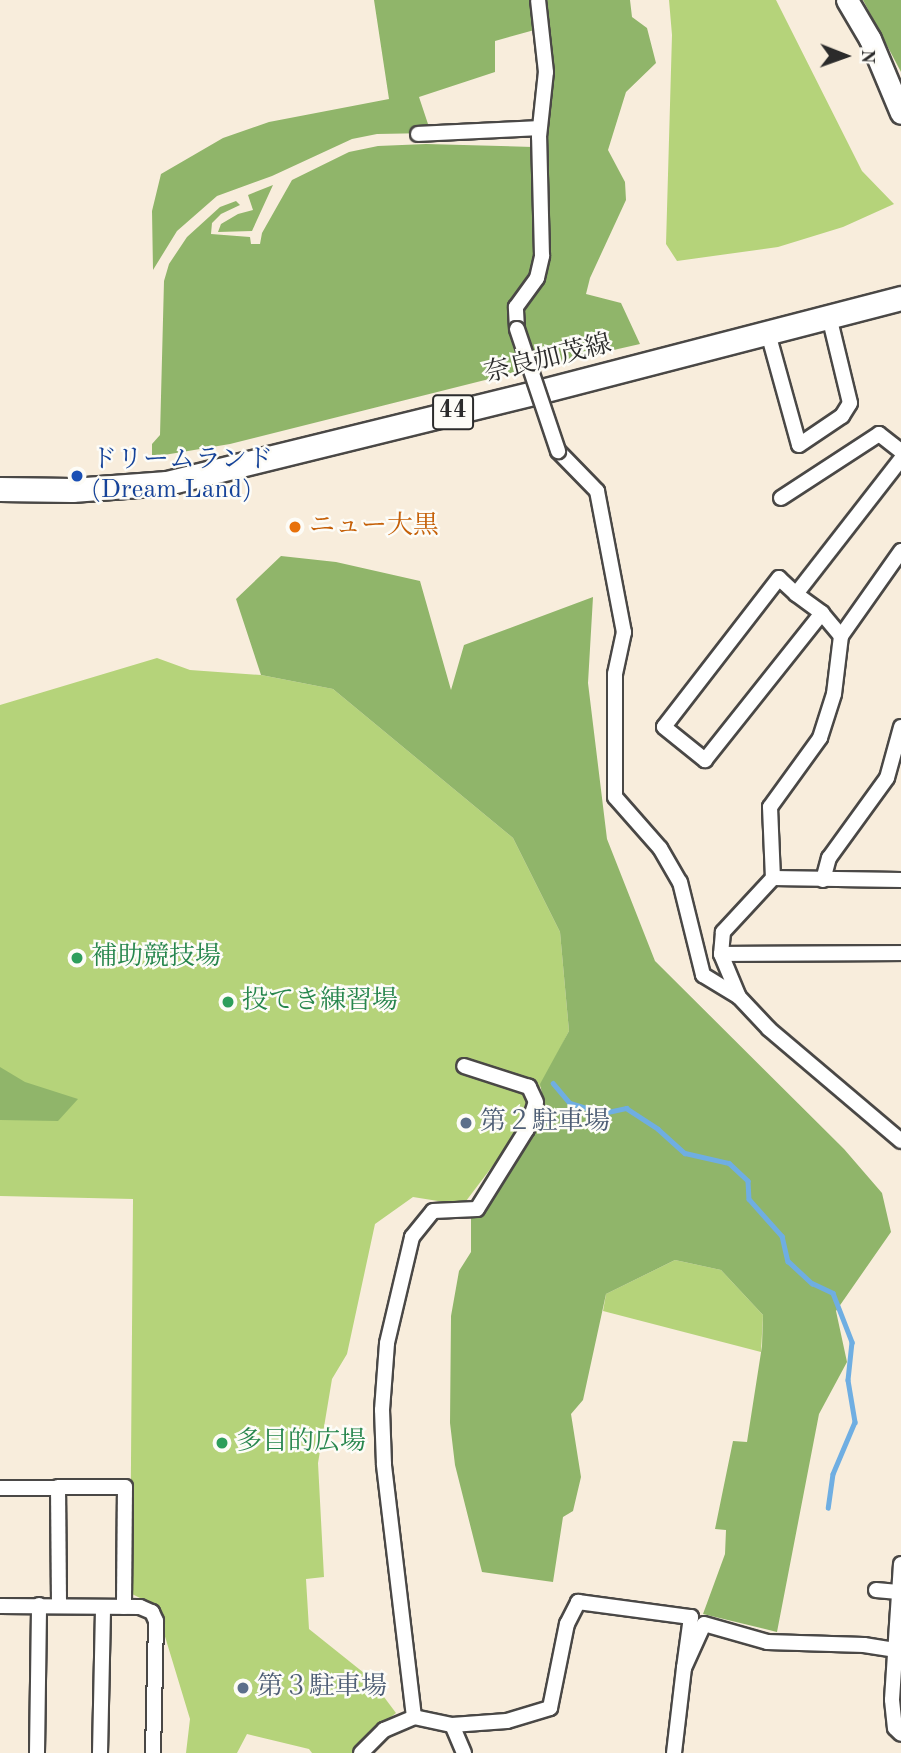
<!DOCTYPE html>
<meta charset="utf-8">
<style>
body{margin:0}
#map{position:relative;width:901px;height:1753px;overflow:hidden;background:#f8eddc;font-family:"Old Standard TT","Noto Serif JP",serif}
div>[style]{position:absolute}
.green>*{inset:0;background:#b5d37a}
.forest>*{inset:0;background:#90b56a}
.stream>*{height:4.5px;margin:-2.25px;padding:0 2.25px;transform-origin:2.25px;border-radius:2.25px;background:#6faee2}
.roads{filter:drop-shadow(2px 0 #4a4846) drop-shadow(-2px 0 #4a4846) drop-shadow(0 2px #4a4846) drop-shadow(0 -2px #4a4846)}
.minor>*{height:14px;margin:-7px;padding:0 7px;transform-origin:7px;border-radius:7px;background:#fff}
.secondary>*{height:21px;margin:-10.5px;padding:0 10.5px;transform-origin:10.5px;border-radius:10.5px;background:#fff}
.primary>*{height:23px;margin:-11.5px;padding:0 11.5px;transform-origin:11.5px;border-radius:11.5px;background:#fff}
.bridges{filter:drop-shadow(2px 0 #4a4846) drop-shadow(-2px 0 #4a4846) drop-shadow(0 2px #4a4846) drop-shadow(0 -2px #4a4846)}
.minor-bridge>*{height:14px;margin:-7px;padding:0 7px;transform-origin:7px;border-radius:7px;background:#fff}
.dots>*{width:19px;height:19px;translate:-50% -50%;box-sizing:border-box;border:4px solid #fdfcf7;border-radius:50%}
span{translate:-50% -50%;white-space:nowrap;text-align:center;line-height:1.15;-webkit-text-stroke:5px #fdfcf7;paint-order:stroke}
.shield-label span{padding:2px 5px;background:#fdfcf7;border:2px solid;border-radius:5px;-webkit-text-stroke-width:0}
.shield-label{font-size:24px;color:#2b2b2b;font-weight:700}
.street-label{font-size:26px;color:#2b2b2b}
.transit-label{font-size:26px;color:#164399}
.left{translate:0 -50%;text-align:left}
.food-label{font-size:26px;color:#c56008}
.leisure-label{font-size:26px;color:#27864d}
.service-label{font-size:26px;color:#4e5e75}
.north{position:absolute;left:810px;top:21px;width:70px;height:70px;-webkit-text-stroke:5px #fdfcf7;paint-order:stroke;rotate:91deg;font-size:19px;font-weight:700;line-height:28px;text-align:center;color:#2b2b2b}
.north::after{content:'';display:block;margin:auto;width:24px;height:32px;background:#2b2b2b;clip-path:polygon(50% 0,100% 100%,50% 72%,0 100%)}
</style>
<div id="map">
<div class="green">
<i style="clip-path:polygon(669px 0,776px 0,862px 171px,894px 204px,843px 227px,778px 247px,677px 261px,666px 244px,672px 35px)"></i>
<i style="clip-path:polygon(157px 658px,190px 670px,261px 675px,333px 689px,513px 838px,560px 932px,569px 1031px,516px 1135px,463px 1205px,413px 1197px,375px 1224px,347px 1354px,332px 1379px,318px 1463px,324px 1577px,306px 1579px,309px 1629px,369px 1677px,396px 1713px,367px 1736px,356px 1753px,312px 1753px,309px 1749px,247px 1734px,237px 1753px,186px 1753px,190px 1719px,160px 1620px,148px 1602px,130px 1593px,133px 1199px,0 1196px,0 705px)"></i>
<i style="clip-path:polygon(675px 1260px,721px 1270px,763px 1315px,761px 1352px,603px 1311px,606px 1294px)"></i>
</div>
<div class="forest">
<i style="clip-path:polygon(374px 0,533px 0,538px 29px,495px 41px,495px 72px,419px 97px,431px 133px,377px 134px,352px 139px,272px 176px,217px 196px,177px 231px,153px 270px,152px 211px,161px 174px,223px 138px,269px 122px,389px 99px)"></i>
<i style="clip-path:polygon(542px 0,630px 0,632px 17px,647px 28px,656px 63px,626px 92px,608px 150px,625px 182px,626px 200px,590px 278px,586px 294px,621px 303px,640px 344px,539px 367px,521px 316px,521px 308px,537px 288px)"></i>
<i style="clip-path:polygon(863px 0,901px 0,901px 72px)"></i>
<i style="clip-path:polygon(426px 144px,533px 147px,532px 202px,536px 250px,530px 271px,509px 307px,509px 321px,525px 370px,230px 444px,152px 457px,152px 444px,160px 435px,164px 281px,169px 264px,187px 237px,220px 207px,236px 201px,240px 205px,221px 214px,212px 223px,211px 234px,250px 237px,251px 244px,260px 244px,262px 233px,292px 180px,349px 152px,378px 146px)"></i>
<i style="clip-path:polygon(273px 185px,252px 231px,218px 232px,221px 224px,238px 214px,253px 210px,248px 195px)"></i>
<i style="clip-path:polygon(281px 556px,336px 562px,420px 581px,451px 690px,464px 645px,593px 597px,588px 683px,607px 839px,655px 961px,844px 1149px,882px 1193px,891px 1232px,836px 1311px,847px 1362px,819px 1414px,777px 1632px,703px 1614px,725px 1554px,726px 1530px,715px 1529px,733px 1441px,747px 1442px,762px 1346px,763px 1315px,721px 1270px,675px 1260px,606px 1294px,583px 1400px,571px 1414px,581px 1477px,573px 1511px,563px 1517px,553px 1582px,482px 1572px,455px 1465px,450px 1423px,451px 1316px,459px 1271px,471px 1252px,471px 1217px,483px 1209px,530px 1139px,544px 1103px,540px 1084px,569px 1031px,560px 932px,513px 838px,333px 689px,261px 675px,236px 599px)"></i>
<i style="clip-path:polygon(0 1067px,25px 1082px,78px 1099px,58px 1121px,0 1120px)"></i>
</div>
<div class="stream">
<i style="left:553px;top:1083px;width:26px;rotate:50deg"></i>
<i style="left:570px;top:1103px;width:34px;rotate:17deg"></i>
<i style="left:603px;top:1113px;width:24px;rotate:-12deg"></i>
<i style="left:626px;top:1108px;width:38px;rotate:33deg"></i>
<i style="left:658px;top:1129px;width:36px;rotate:42deg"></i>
<i style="left:685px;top:1153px;width:45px;rotate:12.8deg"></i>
<i style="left:729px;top:1163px;width:26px;rotate:43deg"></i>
<i style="left:748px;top:1181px;width:18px;rotate:87deg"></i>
<i style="left:749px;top:1199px;width:50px;rotate:48.3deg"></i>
<i style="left:782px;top:1236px;width:26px;rotate:77deg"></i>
<i style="left:788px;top:1261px;width:33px;rotate:43deg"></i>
<i style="left:812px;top:1283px;width:23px;rotate:25deg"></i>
<i style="left:833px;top:1293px;width:53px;rotate:68.8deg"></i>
<i style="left:852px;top:1342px;width:38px;rotate:96deg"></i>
<i style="left:848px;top:1380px;width:43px;rotate:80.5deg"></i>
<i style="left:855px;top:1422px;width:56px;rotate:112.9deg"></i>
<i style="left:833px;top:1474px;width:34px;rotate:98deg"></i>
</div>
<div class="roads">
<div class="minor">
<i style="left:418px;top:134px;width:121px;rotate:-2.8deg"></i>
<i style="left:517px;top:329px;width:22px;rotate:-93deg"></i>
<i style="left:516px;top:307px;width:36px;rotate:-54deg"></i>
<i style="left:537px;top:278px;width:23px;rotate:-77deg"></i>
<i style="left:542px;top:256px;width:119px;rotate:-91.4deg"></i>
<i style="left:539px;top:137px;width:65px;rotate:-83.9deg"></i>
<i style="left:546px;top:72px;width:72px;rotate:-96.3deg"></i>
<i style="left:768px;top:333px;width:116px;rotate:74.5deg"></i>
<i style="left:799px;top:445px;width:52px;rotate:-34deg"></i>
<i style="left:842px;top:416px;width:15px;rotate:-58deg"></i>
<i style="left:850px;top:403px;width:89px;rotate:-103.6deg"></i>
<i style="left:558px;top:451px;width:56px;rotate:45.7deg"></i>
<i style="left:597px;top:491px;width:144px;rotate:79.2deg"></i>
<i style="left:624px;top:632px;width:43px;rotate:102.1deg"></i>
<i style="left:615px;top:674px;width:123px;rotate:90deg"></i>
<i style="left:615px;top:797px;width:68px;rotate:48.6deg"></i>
<i style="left:660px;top:848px;width:39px;rotate:60deg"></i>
<i style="left:680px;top:882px;width:96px;rotate:76.1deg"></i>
<i style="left:703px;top:975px;width:42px;rotate:31.4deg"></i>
<i style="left:781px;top:498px;width:117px;rotate:-33.1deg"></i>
<i style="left:879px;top:434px;width:28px;rotate:38deg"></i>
<i style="left:901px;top:551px;width:104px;rotate:125.2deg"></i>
<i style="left:841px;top:636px;width:58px;rotate:96.9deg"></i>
<i style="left:834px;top:694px;width:46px;rotate:107.7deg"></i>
<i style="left:820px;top:738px;width:85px;rotate:125.9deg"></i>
<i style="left:770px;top:807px;width:71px;rotate:87.6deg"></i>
<i style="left:773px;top:878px;width:74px;rotate:132.8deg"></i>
<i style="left:723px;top:932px;width:22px;rotate:95deg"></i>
<i style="left:721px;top:954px;width:47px;rotate:67.3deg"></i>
<i style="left:739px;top:997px;width:44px;rotate:46.8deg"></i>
<i style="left:769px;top:1029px;width:173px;rotate:40.3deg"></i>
<i style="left:796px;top:594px;width:23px;rotate:-137deg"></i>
<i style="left:779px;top:578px;width:188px;rotate:127.7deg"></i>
<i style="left:664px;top:727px;width:53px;rotate:38.8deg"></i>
<i style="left:705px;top:760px;width:188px;rotate:-51.5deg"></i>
<i style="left:841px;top:636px;width:30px;rotate:-130deg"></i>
<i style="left:822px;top:613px;width:32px;rotate:-144deg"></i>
<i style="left:796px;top:594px;width:171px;rotate:-52.1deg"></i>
<i style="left:773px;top:878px;width:128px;rotate:0.9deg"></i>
<i style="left:823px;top:880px;width:23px;rotate:-75deg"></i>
<i style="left:829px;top:858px;width:99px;rotate:-54.1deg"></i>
<i style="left:887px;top:778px;width:53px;rotate:-74.6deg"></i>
<i style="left:721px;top:954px;width:180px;rotate:-0.3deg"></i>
<i style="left:58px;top:1487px;width:119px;rotate:89.5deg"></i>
<i style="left:0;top:1488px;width:125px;rotate:-0.5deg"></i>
<i style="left:125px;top:1487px;width:120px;rotate:90.5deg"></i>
<i style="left:901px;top:1564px;width:136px;rotate:93.8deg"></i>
<i style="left:892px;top:1700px;width:28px;rotate:84deg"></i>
<i style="left:895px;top:1728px;width:8px;rotate:45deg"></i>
<i style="left:876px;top:1590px;width:25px;rotate:5deg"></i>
<i style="left:0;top:1606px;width:140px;rotate:0.4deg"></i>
<i style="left:140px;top:1607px;width:13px;rotate:23deg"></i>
<i style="left:152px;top:1612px;width:10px;rotate:66deg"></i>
<i style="left:156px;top:1621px;width:132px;rotate:91.3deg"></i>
<i style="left:414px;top:1717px;width:39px;rotate:12deg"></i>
<i style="left:37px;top:1753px;width:148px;rotate:-89.2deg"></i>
<i style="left:100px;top:1753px;width:146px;rotate:-88.8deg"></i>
<i style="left:361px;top:1753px;width:33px;rotate:-45deg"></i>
<i style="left:384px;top:1730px;width:33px;rotate:-23deg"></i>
<i style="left:414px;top:1717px;width:255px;rotate:-96.8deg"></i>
<i style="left:384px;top:1464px;width:54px;rotate:-92.1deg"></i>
<i style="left:382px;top:1410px;width:67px;rotate:-85.7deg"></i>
<i style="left:387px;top:1343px;width:109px;rotate:-76.7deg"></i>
<i style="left:412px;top:1237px;width:33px;rotate:-51deg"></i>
<i style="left:433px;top:1211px;width:44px;rotate:-2.6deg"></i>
<i style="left:477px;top:1209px;width:94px;rotate:-58deg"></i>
<i style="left:527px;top:1129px;width:28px;rotate:-72deg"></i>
<i style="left:536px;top:1102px;width:17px;rotate:-115deg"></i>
<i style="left:529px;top:1087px;width:68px;rotate:-162.1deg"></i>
<i style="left:464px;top:1753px;width:30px;rotate:-113deg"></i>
<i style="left:452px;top:1725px;width:55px;rotate:-4.2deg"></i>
<i style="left:507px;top:1721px;width:45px;rotate:-16.8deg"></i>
<i style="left:550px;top:1708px;width:86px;rotate:-78.6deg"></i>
<i style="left:567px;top:1624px;width:25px;rotate:-63deg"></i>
<i style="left:578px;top:1602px;width:114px;rotate:7.6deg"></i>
<i style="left:691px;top:1617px;width:51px;rotate:97.8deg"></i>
<i style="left:674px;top:1753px;width:86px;rotate:-83.3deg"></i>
<i style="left:684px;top:1668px;width:48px;rotate:-65.6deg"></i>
<i style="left:704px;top:1624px;width:66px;rotate:15.9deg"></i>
<i style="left:767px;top:1642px;width:97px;rotate:1.8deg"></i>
<i style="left:864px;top:1645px;width:31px;rotate:9deg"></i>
</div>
<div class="secondary">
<i style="left:847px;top:0;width:45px;rotate:59.5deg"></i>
<i style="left:870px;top:39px;width:80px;rotate:67.3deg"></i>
</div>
<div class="primary">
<i style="left:0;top:489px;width:72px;rotate:0.8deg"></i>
<i style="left:72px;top:490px;width:95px;rotate:-4.2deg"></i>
<i style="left:167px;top:483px;width:382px;rotate:-13.8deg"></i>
<i style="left:538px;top:392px;width:375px;rotate:-14.5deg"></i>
</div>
</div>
<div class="bridges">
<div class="minor-bridge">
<i style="left:517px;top:329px;width:129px;rotate:71.4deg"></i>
</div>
</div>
<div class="dots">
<i style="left:77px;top:476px;background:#1a4fb4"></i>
<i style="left:295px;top:527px;background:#e8710a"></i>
<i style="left:77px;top:958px;background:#2e9e5b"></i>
<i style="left:228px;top:1002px;background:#2e9e5b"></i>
<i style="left:466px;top:1123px;background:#5c6f8a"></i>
<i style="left:222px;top:1443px;background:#2e9e5b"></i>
<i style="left:243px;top:1688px;background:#5c6f8a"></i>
</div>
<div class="shield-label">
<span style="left:453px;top:412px">44</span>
</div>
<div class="street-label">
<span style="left:548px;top:360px;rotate:-14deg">奈良加茂線</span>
</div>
<div class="transit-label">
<span class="left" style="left:91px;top:476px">ドリームランド<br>(Dream Land)</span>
</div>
<div class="food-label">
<span class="left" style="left:309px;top:527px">ニュー大黒</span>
</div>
<div class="leisure-label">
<span class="left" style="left:91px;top:958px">補助競技場</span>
<span class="left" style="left:242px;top:1002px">投てき練習場</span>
<span class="left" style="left:236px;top:1443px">多目的広場</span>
</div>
<div class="service-label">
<span class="left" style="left:480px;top:1123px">第２駐車場</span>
<span class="left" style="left:257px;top:1688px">第３駐車場</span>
</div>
<div class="north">N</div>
</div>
